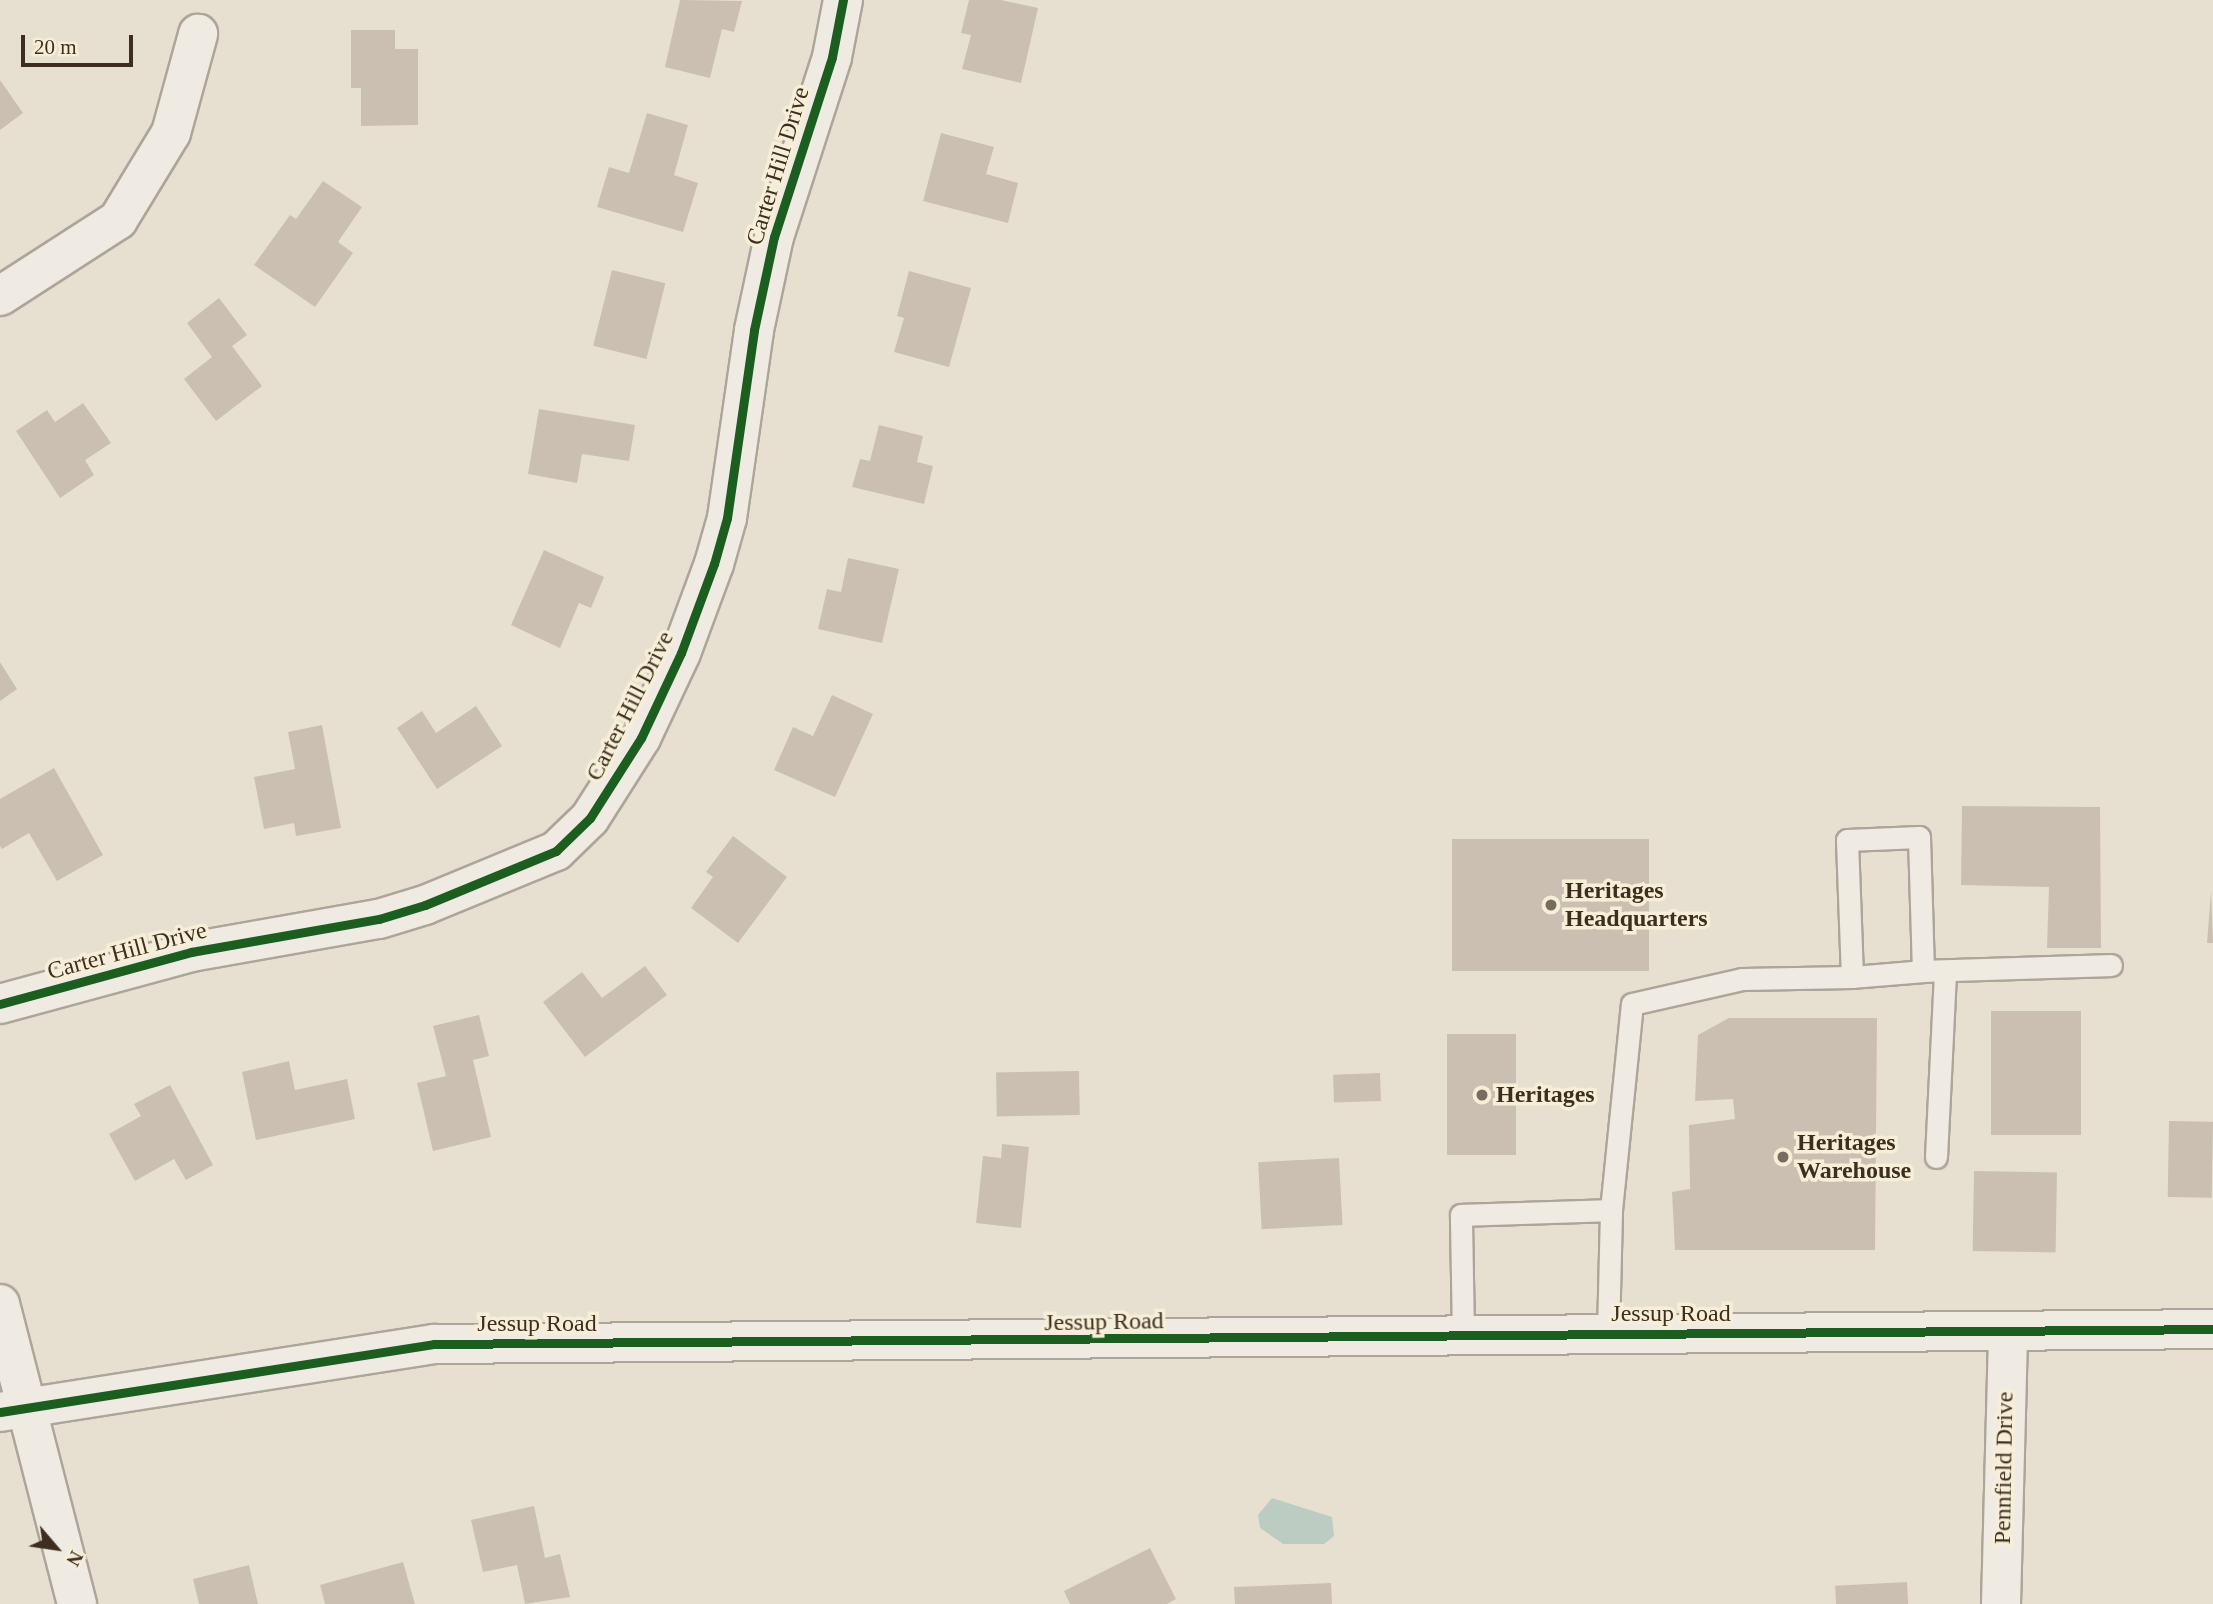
<!DOCTYPE html>
<style>
body{margin:0}
#map{position:relative;width:2213px;height:1604px;overflow:hidden;background:#e7e0d1;font-family:"Times New Roman",serif}
div>[style]{position:absolute}
.water>*{inset:0;background:#bcccc2}
.building>*{inset:0;background:#cbbfb2;transform-origin:0 0}
.roads{filter:drop-shadow(2px 0 #ada599) drop-shadow(-2px 0 #ada599) drop-shadow(0 2px #ada599) drop-shadow(0 -2px #ada599)}
.service>*{height:21px;margin:-10.5px;padding:0 10.5px;transform-origin:10.5px;border-radius:10.5px;background:#efebe3}
.minor>*{height:38px;margin:-19px;padding:0 19px;transform-origin:19px;border-radius:19px;background:#efebe3}
.tertiary>*{height:38px;margin:-19px;padding:0 19px;transform-origin:19px;border-radius:19px;background:#efebe3}
.cycleway>*{height:9px;margin:-4.5px;padding:0 4.5px;transform-origin:4.5px;border-radius:4.5px;background:#1b5e20}
.dots>*{width:19px;height:19px;translate:-50% -50%;box-sizing:border-box;border:4px solid #f7eed8;border-radius:50%}
span{translate:-50% -50%;white-space:nowrap;text-align:center;line-height:1.15;-webkit-text-stroke:7px #f7eed8;paint-order:stroke}
.street-label{font-size:24px;color:#3d2e20}
.poi-label{font-size:24px;color:#3d2e20;font-weight:700}
.left{translate:0 -50%;text-align:left}
.north{position:absolute;left:21px;top:1513px;width:70px;height:70px;-webkit-text-stroke:5px #f7eed8;paint-order:stroke;rotate:119deg;font-size:19px;font-weight:700;line-height:28px;text-align:center;color:#3d2e20}
.north::after{content:'';display:block;margin:auto;width:24px;height:32px;background:#3d2e20;clip-path:polygon(50% 0,100% 100%,50% 72%,0 100%)}
.scale{position:absolute;left:21px;top:35px;width:112px;height:32px;box-sizing:border-box;border:4px solid #3d2e20;border-top:0;padding-left:9px;font-size:21px;line-height:24px;white-space:nowrap;color:#3d2e20;-webkit-text-stroke:5px #f7eed8;paint-order:stroke}
</style>
<div id="map">
<div class="water">
<i style="clip-path:polygon(1272px 1498px,1332px 1517px,1334px 1536px,1324px 1544px,1283px 1544px,1260px 1528px,1258px 1515px)"></i>
</div>
<div class="building">
<i style="clip-path:polygon(680px 0,742px 1px,734px 32px,722px 29px,710px 78px,665px 67px)"></i>
<i style="clip-path:polygon(969px 0,1001px 0,1038px 8px,1021px 83px,962px 69px,971px 35px,961px 33px)"></i>
<i style="clip-path:polygon(351px 30px,395px 30px,395px 49px,418px 49px,418px 125px,361px 126px,361px 88px,351px 88px)"></i>
<i style="clip-path:polygon(0 80px,23px 113px,0 130px)"></i>
<i style="clip-path:polygon(647px 113px,688px 125px,674px 175px,698px 183px,683px 232px,597px 207px,609px 167px,629px 173px)"></i>
<i style="clip-path:polygon(941px 133px,994px 147px,986px 174px,1018px 183px,1008px 223px,923px 201px)"></i>
<i style="clip-path:polygon(323px 181px,362px 207px,338px 242px,353px 253px,315px 307px,254px 265px,290px 215px,296px 219px)"></i>
<i style="left:612px;top:270px;width:55px;height:78px;rotate:14deg"></i>
<i style="clip-path:polygon(909px 271px,971px 288px,949px 367px,894px 352px,904px 318px,897px 316px)"></i>
<i style="clip-path:polygon(219px 298px,247px 335px,232px 346px,262px 386px,216px 421px,184px 379px,212px 357px,187px 323px)"></i>
<i style="clip-path:polygon(83px 403px,111px 443px,85px 460px,94px 475px,60px 498px,16px 431px,47px 410px,55px 422px)"></i>
<i style="clip-path:polygon(539px 409px,635px 425px,629px 461px,582px 454px,577px 483px,528px 474px)"></i>
<i style="clip-path:polygon(879px 425px,923px 436px,917px 462px,933px 466px,924px 504px,852px 487px,860px 459px,870px 461px)"></i>
<i style="clip-path:polygon(544px 550px,604px 577px,591px 608px,579px 603px,560px 648px,511px 625px)"></i>
<i style="clip-path:polygon(848px 558px,899px 569px,882px 643px,818px 629px,827px 589px,841px 592px)"></i>
<i style="clip-path:polygon(0 662px,17px 689px,0 701px)"></i>
<i style="clip-path:polygon(832px 695px,873px 714px,835px 797px,774px 770px,793px 727px,813px 736px)"></i>
<i style="clip-path:polygon(476px 706px,502px 746px,437px 789px,397px 728px,422px 711px,436px 733px)"></i>
<i style="clip-path:polygon(322px 725px,341px 828px,296px 836px,294px 823px,264px 829px,254px 777px,295px 769px,288px 732px)"></i>
<i style="clip-path:polygon(54px 768px,103px 855px,57px 881px,29px 833px,2px 849px,0 846px,0 799px)"></i>
<i style="clip-path:polygon(1962px 806px,2100px 807px,2101px 948px,2047px 948px,2049px 887px,1961px 885px)"></i>
<i style="clip-path:polygon(733px 836px,787px 877px,738px 943px,691px 908px,713px 877px,706px 872px)"></i>
<i style="left:1452px;top:839px;width:197px;height:132px"></i>
<i style="clip-path:polygon(2211px 892px,2213px 943px,2207px 943px)"></i>
<i style="clip-path:polygon(645px 966px,667px 995px,585px 1057px,543px 1002px,582px 972px,602px 998px)"></i>
<i style="left:1991px;top:1011px;width:90px;height:124px"></i>
<i style="clip-path:polygon(479px 1015px,489px 1056px,473px 1060px,491px 1137px,433px 1151px,417px 1083px,446px 1076px,433px 1026px)"></i>
<i style="clip-path:polygon(1729px 1018px,1877px 1018px,1875px 1250px,1675px 1250px,1672px 1192px,1690px 1189px,1689px 1125px,1735px 1119px,1733px 1099px,1695px 1101px,1698px 1035px)"></i>
<i style="left:1516px;top:1034px;width:121px;height:69px;rotate:90deg"></i>
<i style="clip-path:polygon(289px 1061px,295px 1090px,347px 1079px,355px 1119px,256px 1140px,242px 1072px)"></i>
<i style="left:1079px;top:1071px;width:44px;height:83px;rotate:89deg"></i>
<i style="left:1380px;top:1073px;width:28px;height:47px;rotate:88deg"></i>
<i style="clip-path:polygon(170px 1085px,213px 1165px,186px 1180px,174px 1159px,135px 1181px,109px 1134px,141px 1116px,134px 1104px)"></i>
<i style="left:2169px;top:1121px;width:44px;height:76px;rotate:1deg"></i>
<i style="clip-path:polygon(1002px 1144px,1029px 1147px,1021px 1228px,976px 1223px,983px 1156px,1001px 1158px)"></i>
<i style="left:1339px;top:1158px;width:67px;height:81px;rotate:87deg"></i>
<i style="left:1974px;top:1171px;width:83px;height:80px;rotate:1deg"></i>
<i style="clip-path:polygon(534px 1506px,545px 1558px,560px 1554px,570px 1597px,525px 1604px,517px 1565px,483px 1572px,471px 1520px)"></i>
<i style="clip-path:polygon(1150px 1548px,1176px 1599px,1167px 1604px,1070px 1604px,1064px 1591px)"></i>
<i style="clip-path:polygon(403px 1562px,415px 1604px,325px 1604px,320px 1585px)"></i>
<i style="clip-path:polygon(249px 1565px,258px 1604px,199px 1604px,193px 1579px)"></i>
<i style="left:1907px;top:1582px;width:22px;height:72px;rotate:87deg"></i>
<i style="clip-path:polygon(1331px 1583px,1332px 1604px,1235px 1604px,1234px 1587px)"></i>
</div>
<div class="roads">
<div class="service">
<i style="left:1852px;top:977px;width:71px;rotate:-4.8deg"></i>
<i style="left:1936px;top:1157px;width:186px;rotate:-87.2deg"></i>
<i style="left:1608px;top:1334px;width:124px;rotate:-88.6deg"></i>
<i style="left:1463px;top:1335px;width:120px;rotate:-91deg"></i>
<i style="left:1461px;top:1215px;width:150px;rotate:-1.9deg"></i>
<i style="left:1611px;top:1210px;width:207px;rotate:-84.2deg"></i>
<i style="left:1632px;top:1004px;width:113px;rotate:-12.8deg"></i>
<i style="left:1742px;top:979px;width:110px;rotate:-1deg"></i>
<i style="left:1852px;top:977px;width:137px;rotate:-92.1deg"></i>
<i style="left:1847px;top:840px;width:72px;rotate:-2.4deg"></i>
<i style="left:1919px;top:837px;width:134px;rotate:88.3deg"></i>
<i style="left:1923px;top:971px;width:188px;rotate:-1.8deg"></i>
</div>
<div class="minor">
<i style="left:0;top:296px;width:140px;rotate:-32.8deg"></i>
<i style="left:118px;top:220px;width:102px;rotate:-58.7deg"></i>
<i style="left:171px;top:133px;width:103px;rotate:-74.7deg"></i>
<i style="left:0;top:1004px;width:198px;rotate:-15.2deg"></i>
<i style="left:191px;top:952px;width:191px;rotate:-10deg"></i>
<i style="left:379px;top:919px;width:48px;rotate:-16.9deg"></i>
<i style="left:425px;top:905px;width:142px;rotate:-22.4deg"></i>
<i style="left:556px;top:851px;width:47px;rotate:-44.1deg"></i>
<i style="left:590px;top:818px;width:95px;rotate:-57.5deg"></i>
<i style="left:641px;top:738px;width:94px;rotate:-64.8deg"></i>
<i style="left:681px;top:653px;width:95px;rotate:-69.7deg"></i>
<i style="left:714px;top:564px;width:48px;rotate:-74.2deg"></i>
<i style="left:727px;top:518px;width:190px;rotate:-81.8deg"></i>
<i style="left:754px;top:330px;width:95px;rotate:-77.9deg"></i>
<i style="left:774px;top:237px;width:189px;rotate:-72.1deg"></i>
<i style="left:832px;top:57px;width:58px;rotate:-79.1deg"></i>
<i style="left:0;top:1304px;width:310px;rotate:75.6deg"></i>
<i style="left:2001px;top:1604px;width:272px;rotate:-88.5deg"></i>
</div>
<div class="tertiary">
<i style="left:0;top:1412px;width:439px;rotate:-8.9deg"></i>
<i style="left:434px;top:1344px;width:1779px;rotate:-0.48deg"></i>
</div>
</div>
<div class="cycleway">
<i style="left:0;top:1004px;width:198px;rotate:-15.2deg"></i>
<i style="left:191px;top:952px;width:191px;rotate:-10deg"></i>
<i style="left:379px;top:919px;width:48px;rotate:-16.9deg"></i>
<i style="left:425px;top:905px;width:142px;rotate:-22.4deg"></i>
<i style="left:556px;top:851px;width:47px;rotate:-44.1deg"></i>
<i style="left:590px;top:818px;width:95px;rotate:-57.5deg"></i>
<i style="left:641px;top:738px;width:94px;rotate:-64.8deg"></i>
<i style="left:681px;top:653px;width:95px;rotate:-69.7deg"></i>
<i style="left:714px;top:564px;width:48px;rotate:-74.2deg"></i>
<i style="left:727px;top:518px;width:190px;rotate:-81.8deg"></i>
<i style="left:754px;top:330px;width:95px;rotate:-77.9deg"></i>
<i style="left:774px;top:237px;width:189px;rotate:-72.1deg"></i>
<i style="left:832px;top:57px;width:58px;rotate:-79.1deg"></i>
<i style="left:0;top:1412px;width:439px;rotate:-8.9deg"></i>
<i style="left:434px;top:1344px;width:1779px;rotate:-0.48deg"></i>
</div>
<div class="dots">
<i style="left:1551px;top:905px;background:#786c5e"></i>
<i style="left:1482px;top:1095px;background:#786c5e"></i>
<i style="left:1783px;top:1157px;background:#786c5e"></i>
</div>
<div class="street-label">
<span style="left:778px;top:166px;rotate:-73deg">Carter Hill Drive</span>
<span style="left:630px;top:706px;rotate:-63deg">Carter Hill Drive</span>
<span style="left:127px;top:951px;rotate:-15deg">Carter Hill Drive</span>
<span style="left:1671px;top:1314px">Jessup Road</span>
<span style="left:1104px;top:1322px;rotate:-1deg">Jessup Road</span>
<span style="left:537px;top:1324px">Jessup Road</span>
<span style="left:2004px;top:1468px;rotate:-89deg">Pennfield Drive</span>
</div>
<div class="poi-label">
<span class="left" style="left:1565px;top:905px">Heritages<br>Headquarters</span>
<span class="left" style="left:1496px;top:1095px">Heritages</span>
<span class="left" style="left:1797px;top:1157px">Heritages<br>Warehouse</span>
</div>
<div class="north">N</div>
<div class="scale">20 m</div>
</div>
